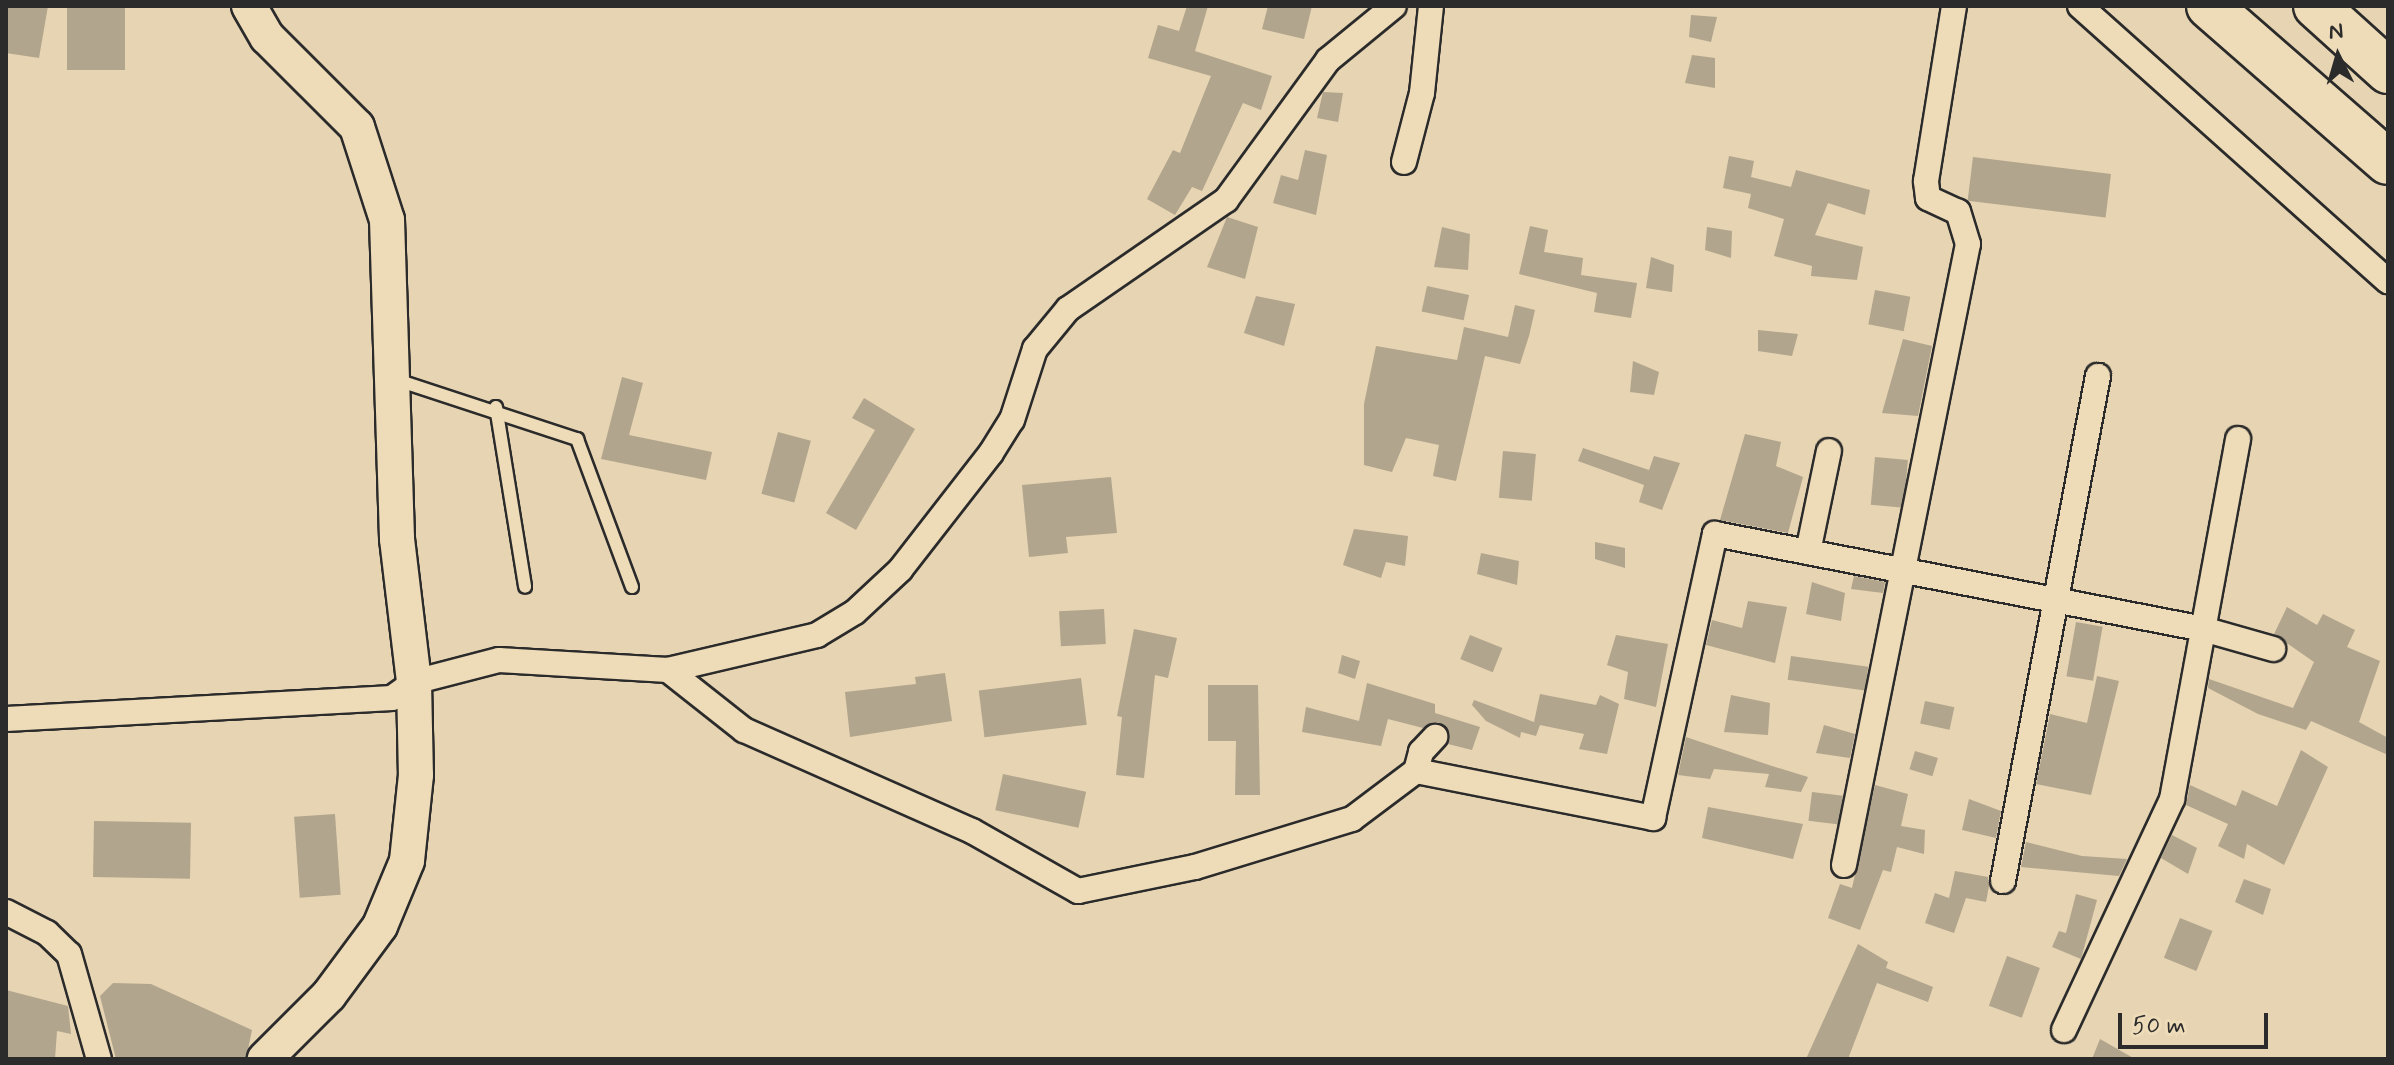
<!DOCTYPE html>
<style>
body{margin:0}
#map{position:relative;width:2394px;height:1065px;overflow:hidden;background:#e6d4b2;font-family:Mynerve,sans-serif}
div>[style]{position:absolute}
.building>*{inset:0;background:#b2a58d;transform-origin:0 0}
.roads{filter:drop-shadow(2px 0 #2b2b2b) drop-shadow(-2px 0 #2b2b2b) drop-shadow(0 2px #2b2b2b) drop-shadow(0 -2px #2b2b2b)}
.lane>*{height:12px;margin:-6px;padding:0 6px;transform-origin:6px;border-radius:6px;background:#eedbb8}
.street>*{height:24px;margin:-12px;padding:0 12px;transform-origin:12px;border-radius:12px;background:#eedbb8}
.secondary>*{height:34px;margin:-17px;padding:0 17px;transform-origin:17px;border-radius:17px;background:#eedbb8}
.highway>*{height:44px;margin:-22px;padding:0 22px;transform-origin:22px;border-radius:22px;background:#eedbb8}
span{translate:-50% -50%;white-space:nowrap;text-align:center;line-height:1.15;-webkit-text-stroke:6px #eedbb8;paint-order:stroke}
.frame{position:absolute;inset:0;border:8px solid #2b2b2b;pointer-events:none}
.north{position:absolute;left:2298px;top:16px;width:80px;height:80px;-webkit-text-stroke:6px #eedbb8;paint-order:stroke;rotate:355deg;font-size:22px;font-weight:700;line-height:32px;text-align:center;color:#2b2b2b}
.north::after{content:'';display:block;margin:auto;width:28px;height:36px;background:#2b2b2b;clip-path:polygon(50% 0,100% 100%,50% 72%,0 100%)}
.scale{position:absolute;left:2118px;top:1013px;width:150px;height:36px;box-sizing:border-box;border:4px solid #2b2b2b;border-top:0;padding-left:10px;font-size:24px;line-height:28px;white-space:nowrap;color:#2b2b2b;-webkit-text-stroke:6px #eedbb8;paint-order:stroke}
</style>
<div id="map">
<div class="building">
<i style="clip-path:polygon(6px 6px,48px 6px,39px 58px,6px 53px)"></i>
<i style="left:67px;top:6px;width:58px;height:64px"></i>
<i style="clip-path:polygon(1187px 6px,1208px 6px,1195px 51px,1272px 76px,1261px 110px,1243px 103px,1202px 191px,1192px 187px,1175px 215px,1147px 199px,1173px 150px,1180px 153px,1211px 76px,1148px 58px,1158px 25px,1179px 31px)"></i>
<i style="clip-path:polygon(1268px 6px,1312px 6px,1304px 39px,1262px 29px)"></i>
<i style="clip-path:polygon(1691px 15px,1717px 17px,1711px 42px,1689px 37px)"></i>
<i style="clip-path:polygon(1692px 55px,1715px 58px,1715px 88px,1685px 83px)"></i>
<i style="clip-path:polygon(1323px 92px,1343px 93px,1338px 122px,1317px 118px)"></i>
<i style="clip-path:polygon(1305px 150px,1327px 155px,1316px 215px,1273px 203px,1281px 175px,1298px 180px)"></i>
<i style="clip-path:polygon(1729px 156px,1754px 161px,1751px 177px,1791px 187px,1796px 170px,1870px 190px,1865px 215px,1828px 203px,1815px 235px,1863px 247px,1857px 280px,1811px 276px,1812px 266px,1774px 256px,1784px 219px,1748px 208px,1751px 194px,1723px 188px)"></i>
<i style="left:1973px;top:157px;width:139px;height:44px;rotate:7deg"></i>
<i style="clip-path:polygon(1227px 217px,1258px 227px,1245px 279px,1207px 267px)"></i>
<i style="clip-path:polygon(1530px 226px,1548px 230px,1544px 252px,1583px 258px,1581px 275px,1637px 283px,1631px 318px,1594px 312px,1597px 293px,1519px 274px)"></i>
<i style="clip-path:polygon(1442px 227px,1470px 234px,1468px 270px,1434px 267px)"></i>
<i style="clip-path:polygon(1707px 227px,1732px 231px,1731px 258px,1705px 250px)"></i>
<i style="clip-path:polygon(1651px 257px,1674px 265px,1672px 292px,1646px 288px)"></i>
<i style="left:1427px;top:286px;width:43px;height:26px;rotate:12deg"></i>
<i style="left:1875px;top:290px;width:36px;height:35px;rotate:11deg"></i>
<i style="clip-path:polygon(1256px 296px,1295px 304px,1284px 346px,1244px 333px)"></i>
<i style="clip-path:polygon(1515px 305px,1535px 310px,1529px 336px,1520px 364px,1485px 356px,1456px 481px,1433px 476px,1439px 445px,1406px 438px,1392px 472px,1364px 465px,1364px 404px,1376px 346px,1457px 360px,1464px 327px,1508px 337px)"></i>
<i style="clip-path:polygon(1758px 330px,1798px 334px,1792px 356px,1758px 351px)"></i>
<i style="clip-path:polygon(1903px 339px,1932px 346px,1918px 416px,1882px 413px)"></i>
<i style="clip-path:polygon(1633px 361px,1659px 372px,1654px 395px,1630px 392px)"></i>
<i style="clip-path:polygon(622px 377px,643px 383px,629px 435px,712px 452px,706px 480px,601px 459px)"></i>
<i style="clip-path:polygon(864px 398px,915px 429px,856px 530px,826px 513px,875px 430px,852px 418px)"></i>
<i style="left:778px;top:432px;width:34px;height:64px;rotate:15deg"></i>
<i style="clip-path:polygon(1745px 434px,1781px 442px,1776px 466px,1803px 477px,1788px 533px,1720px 520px)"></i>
<i style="clip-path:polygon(1583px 448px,1649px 470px,1654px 456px,1680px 463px,1662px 510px,1639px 502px,1644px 485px,1578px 461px)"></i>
<i style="left:1503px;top:451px;width:33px;height:47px;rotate:5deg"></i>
<i style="left:1875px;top:457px;width:33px;height:48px;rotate:5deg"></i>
<i style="clip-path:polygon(1111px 477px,1117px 533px,1066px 537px,1068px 553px,1029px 557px,1022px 485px)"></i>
<i style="clip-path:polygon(1354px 529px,1408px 536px,1405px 566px,1386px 562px,1381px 578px,1343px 565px)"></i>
<i style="clip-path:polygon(1595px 542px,1625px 548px,1625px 568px,1595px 559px)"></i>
<i style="clip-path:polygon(1481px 553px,1519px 561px,1517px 585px,1477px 574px)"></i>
<i style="clip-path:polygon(1854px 576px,1885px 582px,1883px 593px,1851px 589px)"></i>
<i style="clip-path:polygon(1812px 582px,1845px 593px,1841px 621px,1806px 614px)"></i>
<i style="clip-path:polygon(1748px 601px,1787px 607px,1775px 663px,1706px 645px,1712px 620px,1742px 628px)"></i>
<i style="clip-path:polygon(2287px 607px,2317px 625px,2323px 614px,2355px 630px,2347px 647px,2380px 661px,2359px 722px,2388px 738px,2388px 755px,2311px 721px,2306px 730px,2258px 714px,2208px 688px,2209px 679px,2293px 708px,2314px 662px,2274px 634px)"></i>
<i style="left:1104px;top:609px;width:35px;height:45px;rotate:87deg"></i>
<i style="left:2076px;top:622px;width:27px;height:55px;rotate:10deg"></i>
<i style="clip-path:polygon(1134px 629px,1177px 638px,1168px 678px,1155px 675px,1144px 778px,1116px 775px,1122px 717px,1117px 716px)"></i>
<i style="left:1470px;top:635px;width:35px;height:26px;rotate:22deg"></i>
<i style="clip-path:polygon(1616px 635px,1668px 644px,1656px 707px,1624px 699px,1628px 672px,1607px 665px)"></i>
<i style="clip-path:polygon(1342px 655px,1360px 661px,1355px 679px,1338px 673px)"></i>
<i style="left:1791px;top:656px;width:78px;height:24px;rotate:8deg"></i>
<i style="clip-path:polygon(945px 673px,952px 721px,850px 737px,845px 692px,916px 684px,915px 677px)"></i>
<i style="clip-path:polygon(2097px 676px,2119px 681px,2091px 795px,2036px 784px,2050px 714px,2087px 723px)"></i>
<i style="left:1081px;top:678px;width:47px;height:103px;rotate:83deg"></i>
<i style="clip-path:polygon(1367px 683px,1435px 704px,1435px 713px,1480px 727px,1472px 750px,1448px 744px,1449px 732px,1438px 722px,1423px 728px,1388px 719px,1381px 746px,1302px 732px,1306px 707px,1359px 721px)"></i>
<i style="clip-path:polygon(1208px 685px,1258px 685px,1260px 795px,1235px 795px,1236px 741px,1208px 741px)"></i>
<i style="clip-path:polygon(1540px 694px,1596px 705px,1600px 695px,1619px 704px,1607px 754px,1579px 749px,1584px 734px,1540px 725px,1536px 736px,1521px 732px,1520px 738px,1486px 721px,1472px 705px,1474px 700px,1534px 722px)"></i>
<i style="clip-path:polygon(1731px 695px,1770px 703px,1768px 735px,1724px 732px)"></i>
<i style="left:1925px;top:701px;width:30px;height:23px;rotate:12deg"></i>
<i style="clip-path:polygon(1824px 725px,1855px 734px,1850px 758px,1816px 753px)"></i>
<i style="clip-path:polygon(1686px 737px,1772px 766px,1808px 777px,1801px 792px,1765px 787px,1769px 774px,1714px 769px,1710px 779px,1678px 775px)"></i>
<i style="clip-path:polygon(2301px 750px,2328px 767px,2284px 865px,2247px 844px,2244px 859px,2218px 846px,2228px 824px,2186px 805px,2190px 785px,2236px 806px,2242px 790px,2277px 806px)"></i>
<i style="left:1915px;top:751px;width:24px;height:19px;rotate:17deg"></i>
<i style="left:1003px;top:774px;width:85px;height:37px;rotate:12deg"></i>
<i style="clip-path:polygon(1875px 785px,1908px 794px,1901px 826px,1925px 830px,1924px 854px,1897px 847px,1891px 872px,1883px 870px,1860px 930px,1828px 918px,1840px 884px,1852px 888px)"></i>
<i style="left:1812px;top:792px;width:31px;height:29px;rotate:7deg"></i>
<i style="clip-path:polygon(1969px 799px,2001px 811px,1996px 838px,1962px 830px)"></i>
<i style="clip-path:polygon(1708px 807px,1803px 824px,1793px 859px,1702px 838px)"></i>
<i style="left:335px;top:814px;width:81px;height:41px;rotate:86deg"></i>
<i style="left:94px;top:821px;width:97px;height:56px;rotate:1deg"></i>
<i style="clip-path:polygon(2172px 835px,2197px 848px,2188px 874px,2161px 858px)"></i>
<i style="clip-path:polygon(2026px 842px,2082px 856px,2127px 859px,2119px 876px,2021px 867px)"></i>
<i style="clip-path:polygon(1955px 871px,1988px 877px,1989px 886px,1986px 902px,1966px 898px,1954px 933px,1925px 923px,1935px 893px,1949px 898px)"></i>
<i style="clip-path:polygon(2244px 879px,2271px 889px,2263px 915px,2235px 902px)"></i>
<i style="clip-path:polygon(2076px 894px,2097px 900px,2081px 959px,2052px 947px,2059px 931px,2066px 933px)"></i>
<i style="left:2180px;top:918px;width:35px;height:43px;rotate:22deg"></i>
<i style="clip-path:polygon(1858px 944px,1888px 962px,1886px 968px,1933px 987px,1928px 1002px,1877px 983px,1848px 1059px,1806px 1059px)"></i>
<i style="left:2007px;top:956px;width:35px;height:53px;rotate:20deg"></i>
<i style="clip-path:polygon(113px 983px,151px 984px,252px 1030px,246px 1059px,116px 1059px,100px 996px)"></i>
<i style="clip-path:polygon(6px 990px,68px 1006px,71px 1034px,57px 1031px,55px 1059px,6px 1059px)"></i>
<i style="clip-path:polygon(2100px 1039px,2135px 1059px,2092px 1059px)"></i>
</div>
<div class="roads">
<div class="lane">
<i style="left:394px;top:379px;width:193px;rotate:18.2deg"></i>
<i style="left:577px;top:439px;width:158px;rotate:69.6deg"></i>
<i style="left:496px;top:407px;width:182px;rotate:80.8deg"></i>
</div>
<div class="street">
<i style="left:2080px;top:6px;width:413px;rotate:41.8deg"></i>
<i style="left:1404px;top:162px;width:71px;rotate:-75.4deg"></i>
<i style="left:1422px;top:93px;width:87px;rotate:-84.1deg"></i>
<i style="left:1808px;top:552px;width:103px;rotate:-78.3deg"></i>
<i style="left:668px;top:670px;width:97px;rotate:38.3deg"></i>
<i style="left:744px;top:730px;width:249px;rotate:23.9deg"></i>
<i style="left:972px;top:831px;width:122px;rotate:29.5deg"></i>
<i style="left:1078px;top:891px;width:119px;rotate:-11.6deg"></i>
<i style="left:1195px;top:867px;width:164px;rotate:-17deg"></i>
<i style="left:1352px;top:819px;width:80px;rotate:-36.9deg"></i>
<i style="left:1416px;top:771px;width:20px;rotate:-75deg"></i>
<i style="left:1421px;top:752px;width:21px;rotate:-47deg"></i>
<i style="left:6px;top:719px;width:387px;rotate:-3.1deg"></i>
<i style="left:392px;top:698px;width:27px;rotate:-36deg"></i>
<i style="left:414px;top:682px;width:88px;rotate:-14.5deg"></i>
<i style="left:499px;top:660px;width:169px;rotate:3.4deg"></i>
<i style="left:668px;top:670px;width:153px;rotate:-13.2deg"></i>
<i style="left:817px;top:635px;width:44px;rotate:-31.2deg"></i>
<i style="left:855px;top:612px;width:62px;rotate:-43deg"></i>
<i style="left:900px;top:570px;width:148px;rotate:-52.1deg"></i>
<i style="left:991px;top:453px;width:39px;rotate:-58deg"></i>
<i style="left:1012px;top:420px;width:75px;rotate:-72.1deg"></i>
<i style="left:1035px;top:349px;width:52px;rotate:-50.5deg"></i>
<i style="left:1068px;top:309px;width:192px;rotate:-34.6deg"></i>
<i style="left:1226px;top:200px;width:173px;rotate:-53.9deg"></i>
<i style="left:1328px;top:60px;width:85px;rotate:-39.3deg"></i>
<i style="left:1416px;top:771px;width:242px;rotate:11.2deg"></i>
<i style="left:1653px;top:818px;width:291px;rotate:-77.7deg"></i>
<i style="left:1715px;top:534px;width:497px;rotate:11deg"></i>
<i style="left:2203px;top:629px;width:73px;rotate:15.9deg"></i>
<i style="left:1844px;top:865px;width:633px;rotate:-78.71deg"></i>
<i style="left:1968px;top:244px;width:34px;rotate:-107deg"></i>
<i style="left:1958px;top:212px;width:33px;rotate:-155deg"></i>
<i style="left:1928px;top:198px;width:17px;rotate:-97deg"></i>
<i style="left:1926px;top:181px;width:177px;rotate:-80.9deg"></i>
<i style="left:2003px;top:881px;width:514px;rotate:-79.35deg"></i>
<i style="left:6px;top:912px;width:46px;rotate:27.1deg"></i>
<i style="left:47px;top:933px;width:30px;rotate:44deg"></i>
<i style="left:69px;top:954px;width:109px;rotate:74.1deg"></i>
<i style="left:2064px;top:1030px;width:255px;rotate:-64.9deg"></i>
<i style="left:2172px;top:799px;width:366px;rotate:-79.6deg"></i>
</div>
<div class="secondary">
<i style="left:249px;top:6px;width:36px;rotate:60deg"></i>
<i style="left:267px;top:37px;width:127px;rotate:45deg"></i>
<i style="left:357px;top:127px;width:98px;rotate:72.1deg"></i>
<i style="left:387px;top:220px;width:319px;rotate:88.2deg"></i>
<i style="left:397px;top:539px;width:144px;rotate:83.2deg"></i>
<i style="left:414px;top:682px;width:93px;rotate:88.8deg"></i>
<i style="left:416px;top:775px;width:86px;rotate:96deg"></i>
<i style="left:407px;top:861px;width:70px;rotate:112.6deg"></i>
<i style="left:380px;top:926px;width:86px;rotate:126.5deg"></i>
<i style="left:329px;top:995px;width:91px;rotate:135deg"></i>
</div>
<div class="highway">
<i style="left:2209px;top:6px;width:237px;rotate:41.1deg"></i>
<i style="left:2316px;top:6px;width:97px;rotate:42.1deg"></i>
</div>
</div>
<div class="frame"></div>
<div class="north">N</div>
<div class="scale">50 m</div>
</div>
